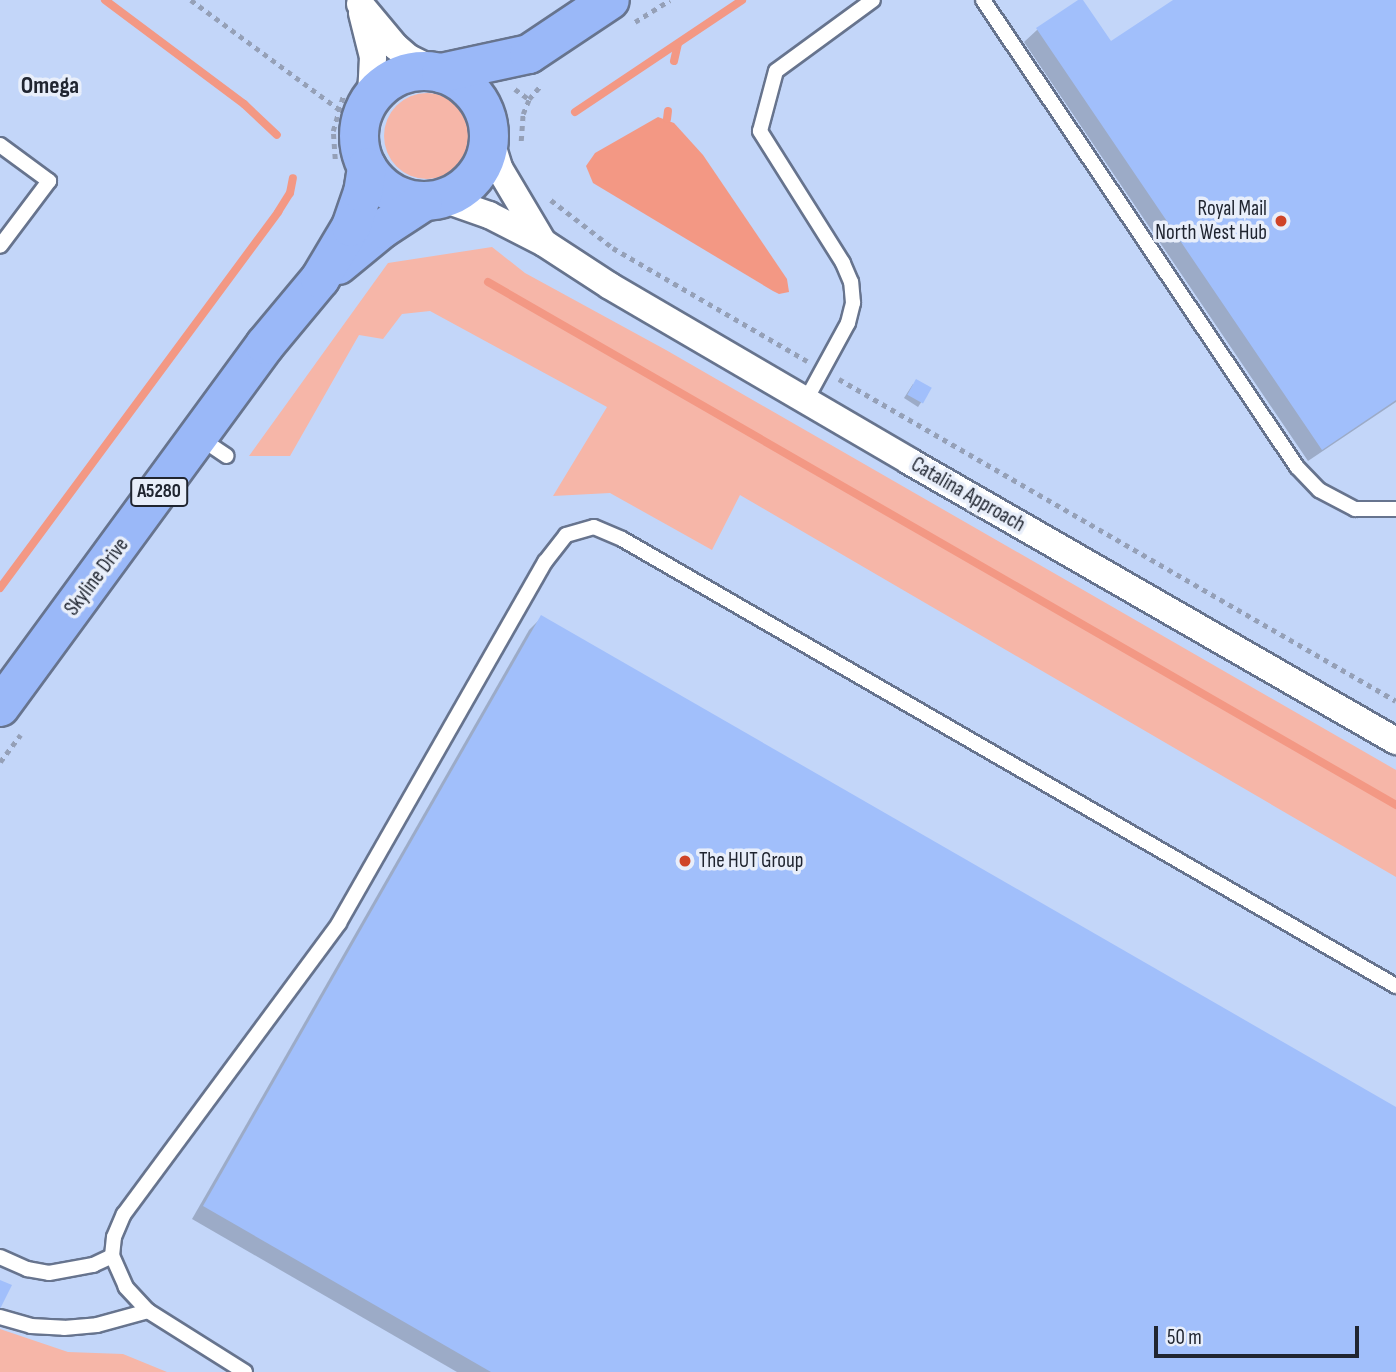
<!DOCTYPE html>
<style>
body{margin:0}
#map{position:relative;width:1396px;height:1372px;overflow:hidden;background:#d2e1fe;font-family:"Sofia Sans Condensed",sans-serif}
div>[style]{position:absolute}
.built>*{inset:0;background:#c3d6f9;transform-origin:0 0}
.green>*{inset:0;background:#f6b6a8}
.round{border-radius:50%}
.water>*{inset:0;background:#f39884}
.shadow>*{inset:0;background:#0003}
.stream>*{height:8px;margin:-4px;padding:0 4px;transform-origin:4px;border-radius:4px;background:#f39884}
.building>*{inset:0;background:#a1bffb;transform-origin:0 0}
.path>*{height:4.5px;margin-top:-2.25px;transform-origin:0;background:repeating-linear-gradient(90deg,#95a0b7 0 5px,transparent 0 10px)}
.roads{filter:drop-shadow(2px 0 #67748e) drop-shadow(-2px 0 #67748e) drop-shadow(0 2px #67748e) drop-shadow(0 -2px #67748e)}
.service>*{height:14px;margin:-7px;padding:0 7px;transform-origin:7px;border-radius:7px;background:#fff}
.minor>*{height:26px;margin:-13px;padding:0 13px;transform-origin:13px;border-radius:13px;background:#fff}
.primary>*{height:38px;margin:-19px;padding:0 19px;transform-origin:19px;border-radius:19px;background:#9ab8f8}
.primary>.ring{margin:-19px;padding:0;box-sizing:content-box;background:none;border:38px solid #9ab8f8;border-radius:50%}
.dots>*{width:19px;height:19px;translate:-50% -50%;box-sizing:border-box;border:4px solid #e8eefa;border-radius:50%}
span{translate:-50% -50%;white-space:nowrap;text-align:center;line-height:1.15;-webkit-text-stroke:7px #e8eefa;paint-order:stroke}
.shield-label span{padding:2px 5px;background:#e8eefa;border:2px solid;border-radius:5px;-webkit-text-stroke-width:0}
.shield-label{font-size:19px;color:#202530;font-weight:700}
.poi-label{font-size:21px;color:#202530}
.right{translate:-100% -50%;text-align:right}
.left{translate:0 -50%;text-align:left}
.street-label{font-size:21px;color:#202530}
.quarter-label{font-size:24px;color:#202530;font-weight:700}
.scale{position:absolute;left:1154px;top:1326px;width:205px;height:32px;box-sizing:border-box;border:4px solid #202530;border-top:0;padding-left:9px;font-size:21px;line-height:24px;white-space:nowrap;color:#202530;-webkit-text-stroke:5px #e8eefa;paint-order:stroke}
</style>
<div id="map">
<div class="built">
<i style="left:0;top:0;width:1396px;height:1372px"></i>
</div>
<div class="green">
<i class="round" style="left:384px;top:93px;width:86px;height:86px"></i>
<i style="clip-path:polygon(492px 247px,525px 273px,666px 350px,1396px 770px,1396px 877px,740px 495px,712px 550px,610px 493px,553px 496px,607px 407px,430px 311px,402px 314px,383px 339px,359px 335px,290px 456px,249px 456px,388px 263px)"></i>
<i style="clip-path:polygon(0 1329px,68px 1352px,123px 1354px,167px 1372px,0 1372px)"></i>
</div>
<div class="water">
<i style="clip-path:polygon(658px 117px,674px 123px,703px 155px,787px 279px,789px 292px,779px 294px,773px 291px,593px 183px,586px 166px,595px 153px)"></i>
</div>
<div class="shadow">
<i style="clip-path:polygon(1081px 0,1111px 44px,1176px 0,1396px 0,1396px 402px,1308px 461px,1024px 42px,1037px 30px)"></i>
<i style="clip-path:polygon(913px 384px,930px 389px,918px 407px,904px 398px)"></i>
<i style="clip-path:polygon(542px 617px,1396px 1109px,1396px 1372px,457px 1372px,192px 1219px,529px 630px)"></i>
</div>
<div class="stream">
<i style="left:105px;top:0;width:174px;rotate:36.8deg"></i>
<i style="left:244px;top:104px;width:45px;rotate:43.2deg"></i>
<i style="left:674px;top:61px;width:17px;rotate:-77deg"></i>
<i style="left:575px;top:112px;width:201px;rotate:-33.8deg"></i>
<i style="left:667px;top:119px;width:8px;rotate:-83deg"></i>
<i style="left:488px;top:282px;width:1048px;rotate:29.94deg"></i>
<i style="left:0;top:588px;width:468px;rotate:-53.5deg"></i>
<i style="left:278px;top:212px;width:22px;rotate:-58deg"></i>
<i style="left:290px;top:193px;width:15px;rotate:-79deg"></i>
</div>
<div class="building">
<i style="clip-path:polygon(1078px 0,1083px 0,1111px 41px,1173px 0,1396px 0,1396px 400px,1322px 450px,1036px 28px)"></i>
<i style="left:916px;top:379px;width:18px;height:18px;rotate:29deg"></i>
<i style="clip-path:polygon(541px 615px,1396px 1107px,1396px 1372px,491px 1372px,203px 1206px)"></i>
<i style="clip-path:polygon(0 1280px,12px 1285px,0 1309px)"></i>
</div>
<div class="path">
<i style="left:191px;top:0;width:184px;rotate:36.4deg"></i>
<i style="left:635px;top:22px;width:41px;rotate:-32.2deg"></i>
<i style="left:515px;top:89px;width:17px;rotate:36deg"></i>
<i style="left:521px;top:141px;width:27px;rotate:-86deg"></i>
<i style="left:523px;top:114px;width:16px;rotate:-68deg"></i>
<i style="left:529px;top:99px;width:18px;rotate:-49deg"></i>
<i style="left:335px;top:159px;width:28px;rotate:-94deg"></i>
<i style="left:333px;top:131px;width:36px;rotate:-74deg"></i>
<i style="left:551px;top:200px;width:78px;rotate:37.7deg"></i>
<i style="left:613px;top:248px;width:225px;rotate:30.2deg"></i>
<i style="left:839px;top:379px;width:643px;rotate:30.03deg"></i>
<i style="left:0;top:762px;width:34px;rotate:-53deg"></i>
</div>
<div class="roads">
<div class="service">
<i style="left:983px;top:0;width:563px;rotate:56.08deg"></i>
<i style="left:1297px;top:467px;width:32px;rotate:46deg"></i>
<i style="left:1319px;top:490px;width:41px;rotate:27.8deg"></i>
<i style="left:1355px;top:509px;width:41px"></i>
<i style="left:0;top:145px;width:61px;rotate:36.3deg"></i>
<i style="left:49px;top:181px;width:81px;rotate:127deg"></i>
<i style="left:806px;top:400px;width:88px;rotate:-61.4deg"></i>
<i style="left:848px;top:323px;width:21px;rotate:-76deg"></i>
<i style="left:853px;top:303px;width:21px;rotate:-95deg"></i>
<i style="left:851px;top:282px;width:21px;rotate:-113deg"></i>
<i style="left:843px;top:263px;width:156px;rotate:-122.2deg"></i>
<i style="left:760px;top:131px;width:62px;rotate:-75.1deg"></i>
<i style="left:776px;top:71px;width:120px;rotate:-36.2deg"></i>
<i style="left:200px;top:438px;width:32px;rotate:34deg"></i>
<i style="left:0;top:1257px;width:30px;rotate:24deg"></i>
<i style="left:27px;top:1269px;width:22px;rotate:10deg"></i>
<i style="left:49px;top:1273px;width:45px;rotate:-10.3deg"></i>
<i style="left:93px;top:1265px;width:21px;rotate:-25deg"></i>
<i style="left:0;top:1317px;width:32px;rotate:16deg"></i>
<i style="left:31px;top:1326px;width:33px;rotate:3deg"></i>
<i style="left:64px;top:1328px;width:33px;rotate:-5deg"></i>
<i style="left:97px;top:1325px;width:53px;rotate:-15.4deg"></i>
<i style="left:245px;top:1372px;width:115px;rotate:-147.8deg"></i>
<i style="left:148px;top:1311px;width:33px;rotate:-133deg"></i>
<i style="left:126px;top:1287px;width:34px;rotate:-114deg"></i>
<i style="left:112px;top:1256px;width:19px;rotate:-84deg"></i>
<i style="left:114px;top:1237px;width:25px;rotate:-67deg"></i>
<i style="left:124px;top:1214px;width:362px;rotate:-53.5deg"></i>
<i style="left:339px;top:923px;width:416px;rotate:-60.3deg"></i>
<i style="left:545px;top:562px;width:34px;rotate:-52deg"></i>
<i style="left:566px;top:535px;width:29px;rotate:-16deg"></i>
<i style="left:594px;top:527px;width:30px;rotate:23deg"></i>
<i style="left:622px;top:539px;width:894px;rotate:30.01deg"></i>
</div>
<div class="minor">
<i style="left:360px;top:4px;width:55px;rotate:50.2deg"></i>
<i style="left:395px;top:46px;width:18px;rotate:41deg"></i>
<i style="left:409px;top:58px;width:30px;rotate:26deg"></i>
<i style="left:362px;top:13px;width:45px;rotate:76deg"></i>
<i style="left:373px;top:57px;width:40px;rotate:92.9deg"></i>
<i style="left:490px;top:138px;width:31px;rotate:73deg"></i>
<i style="left:499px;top:168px;width:86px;rotate:59.3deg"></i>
<i style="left:443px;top:199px;width:49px;rotate:19.2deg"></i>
<i style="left:489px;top:215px;width:62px;rotate:27deg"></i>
<i style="left:544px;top:243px;width:79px;rotate:33.1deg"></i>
<i style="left:610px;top:286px;width:346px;rotate:30.3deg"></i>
<i style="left:909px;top:461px;width:562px;rotate:29.9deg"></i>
</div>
<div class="primary">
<i class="ring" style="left:359px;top:71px;width:92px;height:92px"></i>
<i style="left:441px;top:73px;width:90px;rotate:-12.2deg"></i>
<i style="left:529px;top:54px;width:97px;rotate:-33.7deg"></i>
<i style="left:338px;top:265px;width:57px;rotate:-39.3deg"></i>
<i style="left:382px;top:229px;width:49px;rotate:-33.4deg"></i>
<i style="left:0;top:707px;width:449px;rotate:-53.8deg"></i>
<i style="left:265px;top:345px;width:86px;rotate:-50.2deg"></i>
<i style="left:320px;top:279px;width:61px;rotate:-59.2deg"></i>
<i style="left:351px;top:227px;width:36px;rotate:-71deg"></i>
<i style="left:363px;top:193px;width:26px;rotate:-81deg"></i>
</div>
</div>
<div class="dots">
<i style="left:1281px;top:221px;background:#cf4428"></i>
<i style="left:685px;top:861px;background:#cf4428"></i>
</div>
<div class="shield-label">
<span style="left:159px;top:492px">A5280</span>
</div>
<div class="poi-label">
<span class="right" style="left:1267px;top:221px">Royal Mail<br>North West Hub</span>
<span class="left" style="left:699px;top:861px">The HUT Group</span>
</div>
<div class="street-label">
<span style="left:968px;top:495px;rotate:30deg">Catalina Approach</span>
<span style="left:97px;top:577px;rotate:-53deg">Skyline Drive</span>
</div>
<div class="quarter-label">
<span style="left:50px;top:86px">Omega</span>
</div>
<div class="scale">50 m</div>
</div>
